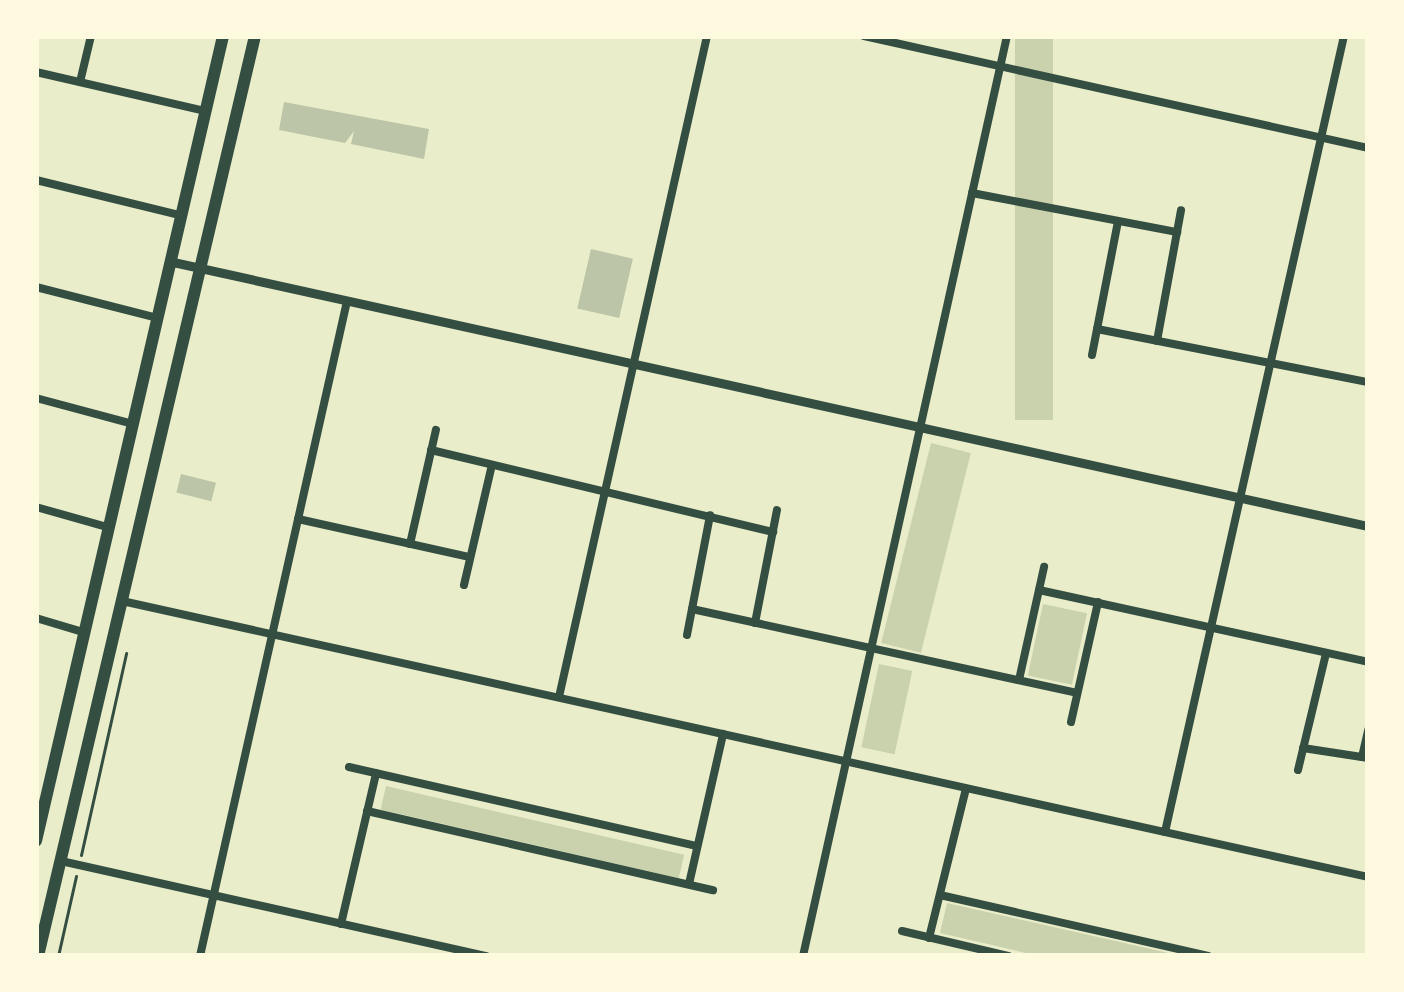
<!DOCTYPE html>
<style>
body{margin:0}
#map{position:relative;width:1404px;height:992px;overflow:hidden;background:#e9edc9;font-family:Rubik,sans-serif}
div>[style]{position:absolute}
.green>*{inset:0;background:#cad2ad;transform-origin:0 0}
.building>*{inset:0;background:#bcc5a7;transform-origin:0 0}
.path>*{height:3px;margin:-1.5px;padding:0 1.5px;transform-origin:1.5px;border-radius:1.5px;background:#344e41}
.pedestrian>*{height:6px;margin:-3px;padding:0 3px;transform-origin:3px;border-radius:3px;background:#344e41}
.minor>*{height:8px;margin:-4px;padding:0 4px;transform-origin:4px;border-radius:4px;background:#344e41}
.tertiary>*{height:9px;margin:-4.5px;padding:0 4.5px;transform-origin:4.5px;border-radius:4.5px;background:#344e41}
.primary>*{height:12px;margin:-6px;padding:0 6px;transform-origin:6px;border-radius:6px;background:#344e41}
span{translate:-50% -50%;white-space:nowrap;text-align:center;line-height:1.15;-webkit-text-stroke:12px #fefae0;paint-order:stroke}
.frame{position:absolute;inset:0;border:39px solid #fefae0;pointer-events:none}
</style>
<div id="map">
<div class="green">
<i style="left:1015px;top:36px;width:38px;height:384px"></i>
<i style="left:931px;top:443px;width:41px;height:206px;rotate:14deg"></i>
<i style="left:1043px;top:604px;width:45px;height:73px;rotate:12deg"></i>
<i style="left:879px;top:664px;width:34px;height:85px;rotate:12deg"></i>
<i style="left:386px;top:786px;width:306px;height:24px;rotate:13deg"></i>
<i style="clip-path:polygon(947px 903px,1182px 956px,1039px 956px,940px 933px)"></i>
</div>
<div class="building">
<i style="clip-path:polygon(284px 102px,429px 129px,424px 159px,351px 144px,354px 131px,345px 143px,279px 130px)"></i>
<i style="left:591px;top:249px;width:43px;height:61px;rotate:13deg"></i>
<i style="left:181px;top:474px;width:36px;height:19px;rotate:14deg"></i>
</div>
<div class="path">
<i style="left:81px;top:855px;width:207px;rotate:-77.4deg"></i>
<i style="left:58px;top:956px;width:82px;rotate:-77.3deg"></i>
</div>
<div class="pedestrian">
<i style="left:36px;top:735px;width:29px;rotate:90deg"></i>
</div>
<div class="minor">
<i style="left:864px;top:36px;width:516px;rotate:12.53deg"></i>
<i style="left:36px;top:72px;width:173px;rotate:13deg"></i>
<i style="left:80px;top:82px;width:47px;rotate:-76.6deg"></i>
<i style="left:36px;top:180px;width:148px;rotate:13.7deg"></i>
<i style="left:972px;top:193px;width:209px;rotate:10.8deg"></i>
<i style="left:36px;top:287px;width:126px;rotate:14.3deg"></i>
<i style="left:1097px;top:329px;width:276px;rotate:11.1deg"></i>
<i style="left:1157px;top:341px;width:133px;rotate:-79.6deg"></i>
<i style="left:1092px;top:355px;width:136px;rotate:-79deg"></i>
<i style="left:36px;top:398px;width:100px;rotate:15deg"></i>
<i style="left:431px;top:450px;width:352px;rotate:13.5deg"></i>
<i style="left:36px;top:507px;width:77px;rotate:15.8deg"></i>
<i style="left:298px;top:519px;width:176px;rotate:12.5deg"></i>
<i style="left:410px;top:544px;width:117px;rotate:-77.2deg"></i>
<i style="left:464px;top:585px;width:123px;rotate:-76.9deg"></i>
<i style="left:1039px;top:590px;width:337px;rotate:12.3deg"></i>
<i style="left:122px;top:601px;width:1276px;rotate:12.49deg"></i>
<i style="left:692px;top:609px;width:394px;rotate:12.3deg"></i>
<i style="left:36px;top:618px;width:52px;rotate:16.7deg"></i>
<i style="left:755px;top:623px;width:115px;rotate:-79deg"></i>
<i style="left:687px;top:635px;width:122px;rotate:-79.1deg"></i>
<i style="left:1019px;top:680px;width:116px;rotate:-77.5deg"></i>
<i style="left:559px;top:697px;width:677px;rotate:-77.38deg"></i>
<i style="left:1071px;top:722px;width:123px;rotate:-77.3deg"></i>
<i style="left:1303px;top:748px;width:66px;rotate:8.7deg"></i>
<i style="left:1362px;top:757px;width:28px;rotate:-77deg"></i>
<i style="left:349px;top:767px;width:357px;rotate:12.8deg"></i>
<i style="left:1298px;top:770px;width:120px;rotate:-76.5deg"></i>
<i style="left:367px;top:811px;width:355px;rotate:12.9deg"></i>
<i style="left:1165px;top:832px;width:816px;rotate:-77.33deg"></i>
<i style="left:61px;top:861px;width:436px;rotate:12.6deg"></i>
<i style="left:689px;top:884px;width:154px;rotate:-77.2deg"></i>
<i style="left:940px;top:895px;width:275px;rotate:12.8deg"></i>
<i style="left:341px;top:924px;width:155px;rotate:-76.9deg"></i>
<i style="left:902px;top:931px;width:110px;rotate:13.2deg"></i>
<i style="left:929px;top:938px;width:154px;rotate:-76.1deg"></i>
<i style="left:200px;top:956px;width:671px;rotate:-77.35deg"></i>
<i style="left:803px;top:956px;width:942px;rotate:-77.5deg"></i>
</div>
<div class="tertiary">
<i style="left:173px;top:262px;width:1224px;rotate:12.46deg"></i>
</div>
<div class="primary">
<i style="left:36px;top:841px;width:826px;rotate:-76.92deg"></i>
<i style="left:38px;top:956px;width:945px;rotate:-76.73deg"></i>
</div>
<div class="frame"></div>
</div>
